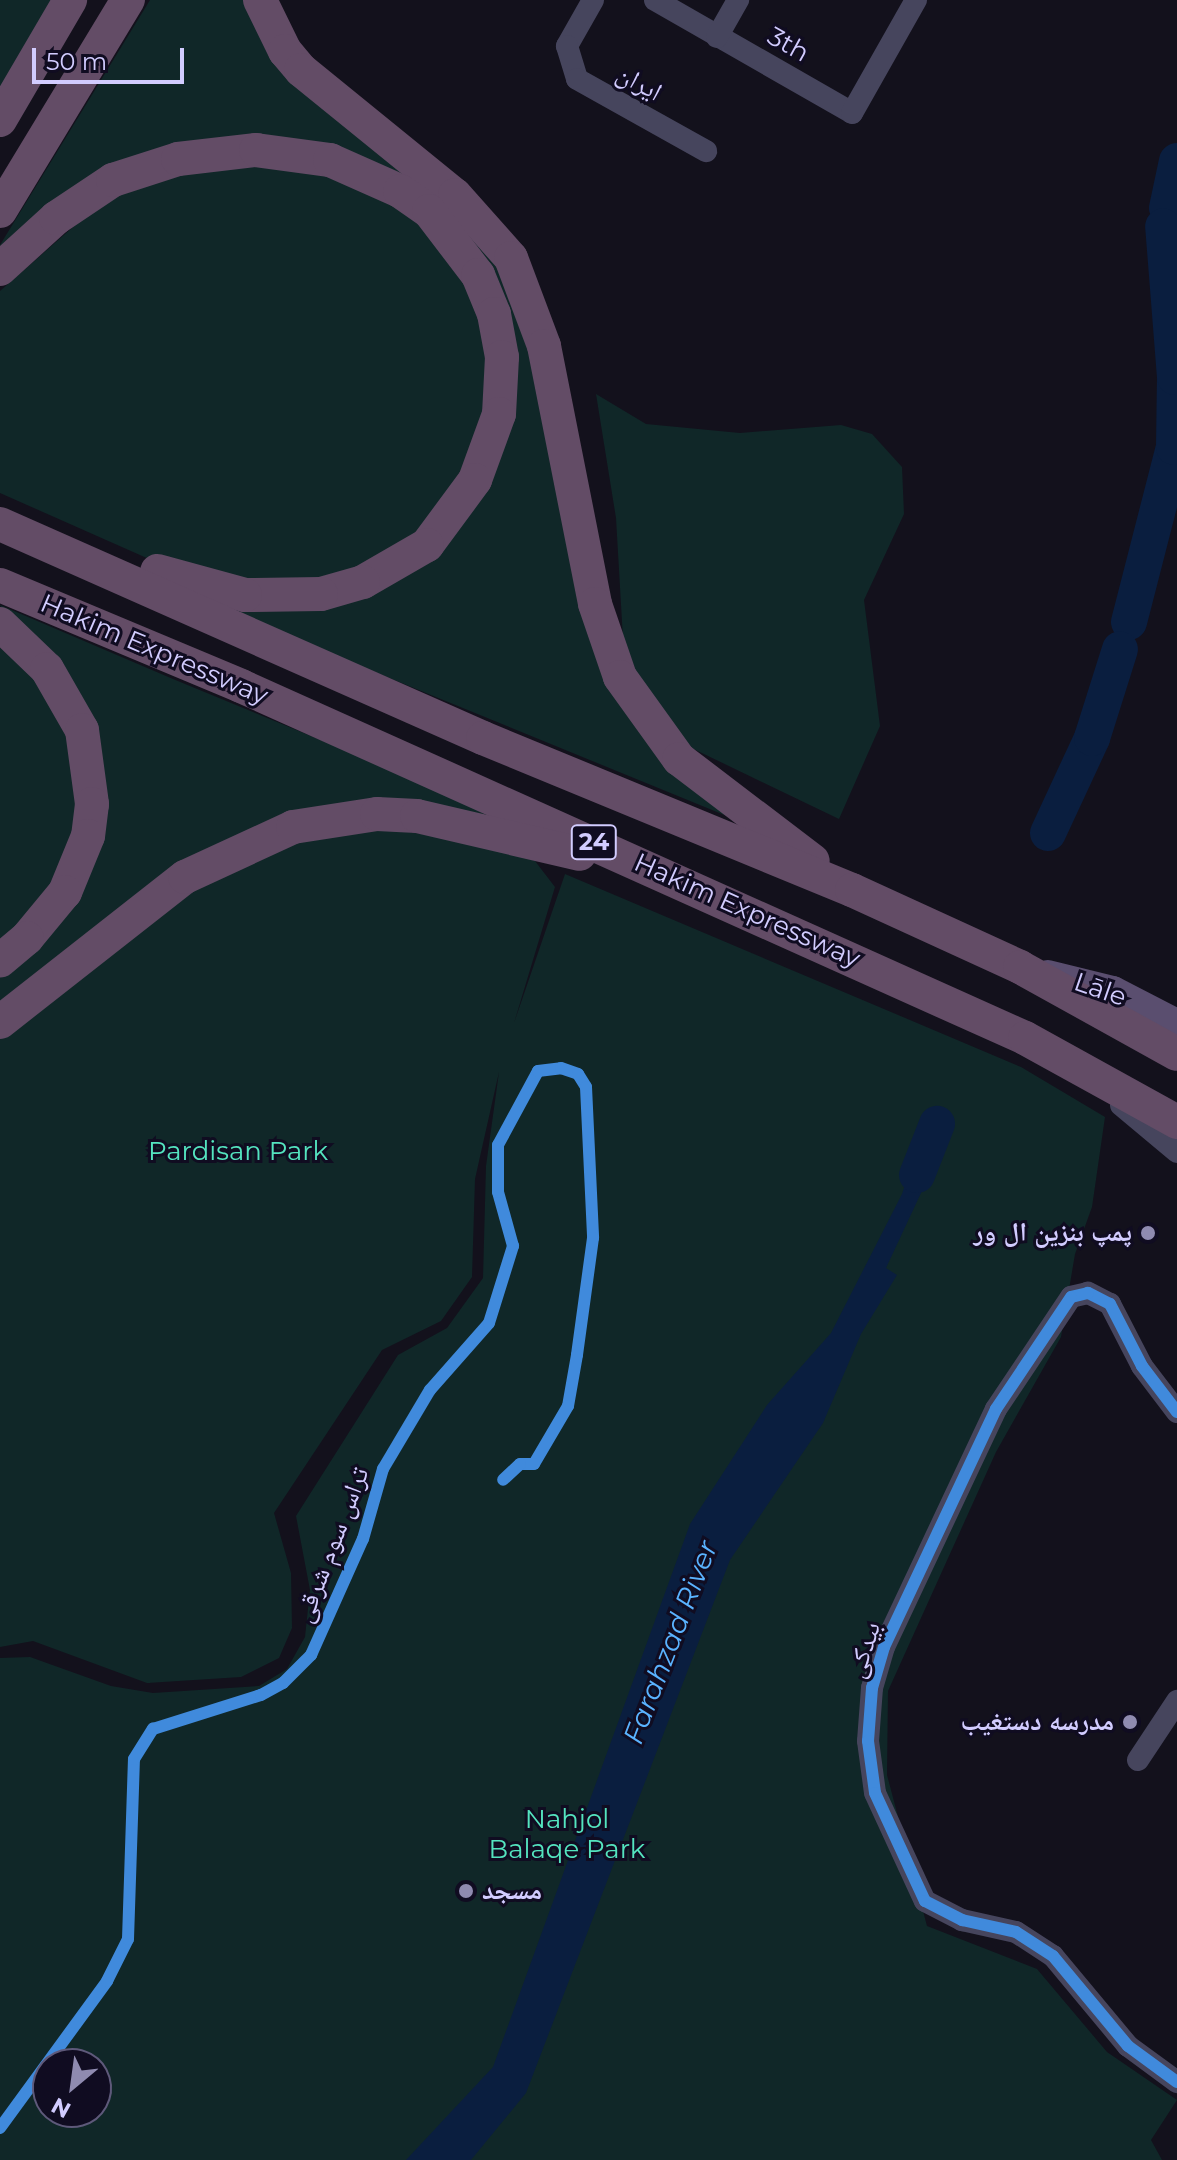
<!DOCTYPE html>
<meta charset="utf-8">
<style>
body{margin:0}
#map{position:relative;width:1177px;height:2160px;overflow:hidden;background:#13111c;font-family:Montserrat,"Noto Naskh Arabic",sans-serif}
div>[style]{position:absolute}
.green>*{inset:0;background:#102728}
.water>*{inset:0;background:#0a1e3f}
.river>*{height:36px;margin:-18px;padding:0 18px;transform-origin:18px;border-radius:18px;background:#0a1e3f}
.minor>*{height:22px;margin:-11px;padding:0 11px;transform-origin:11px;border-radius:11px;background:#46455d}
.major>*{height:28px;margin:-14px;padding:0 14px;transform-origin:14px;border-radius:14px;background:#5a4e6f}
.highway>*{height:34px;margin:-17px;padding:0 17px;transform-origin:17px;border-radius:17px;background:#634c66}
.cycleway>*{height:12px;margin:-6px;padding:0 6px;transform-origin:6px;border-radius:6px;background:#408adc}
.dots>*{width:22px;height:22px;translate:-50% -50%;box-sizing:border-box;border:4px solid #100c21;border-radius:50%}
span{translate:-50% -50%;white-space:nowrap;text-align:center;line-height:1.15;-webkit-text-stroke:6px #100c21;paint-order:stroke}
.shield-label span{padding:2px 6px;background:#100c21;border:2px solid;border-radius:6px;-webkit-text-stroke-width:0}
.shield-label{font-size:24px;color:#d2ccff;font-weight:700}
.street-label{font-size:26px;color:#d2ccff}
.park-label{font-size:26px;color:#54e4bf}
.poi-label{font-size:26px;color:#d2ccff;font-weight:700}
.right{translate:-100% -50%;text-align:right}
.left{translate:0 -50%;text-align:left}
.water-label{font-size:28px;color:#5ab3ff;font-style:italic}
.north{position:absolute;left:32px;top:2048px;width:80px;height:80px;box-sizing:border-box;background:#100c21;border:2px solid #5e597a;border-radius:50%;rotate:209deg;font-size:22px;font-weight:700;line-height:32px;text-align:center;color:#d2ccff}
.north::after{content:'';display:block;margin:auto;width:28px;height:36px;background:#8f8bb0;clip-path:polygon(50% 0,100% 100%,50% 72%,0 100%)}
.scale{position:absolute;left:32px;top:48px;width:152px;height:36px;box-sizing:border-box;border:4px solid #d2ccff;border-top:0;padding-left:10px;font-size:24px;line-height:28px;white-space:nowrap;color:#d2ccff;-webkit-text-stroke:6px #100c21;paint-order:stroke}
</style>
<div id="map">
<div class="green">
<i style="clip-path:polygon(0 0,54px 0,0 93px)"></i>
<i style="clip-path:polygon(150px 0,247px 0,452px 206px,516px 293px,591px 628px,739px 821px,201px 601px,401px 575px,512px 410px,444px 210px,205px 141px,0 258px,0 245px)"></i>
<i style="clip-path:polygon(220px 162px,300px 165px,395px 202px,440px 238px,473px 286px,493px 353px,474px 458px,433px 521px,370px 567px,276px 587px,158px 563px,0 493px,0 291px,105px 199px)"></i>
<i style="clip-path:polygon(596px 394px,646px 424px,740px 433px,841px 425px,872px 434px,902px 467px,904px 514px,864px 600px,880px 726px,839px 819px,679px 742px,624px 656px,616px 518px)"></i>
<i style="clip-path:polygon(0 605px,173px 679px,512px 819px,315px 809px,0 1010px,0 973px,102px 794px)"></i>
<i style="clip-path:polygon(0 640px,57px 704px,75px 751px,80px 802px,60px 876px,0 945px)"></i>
<i style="clip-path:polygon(evenodd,379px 827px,488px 845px,535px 861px,555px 887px,514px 1023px,565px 874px,1021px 1067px,1105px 1117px,1092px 1207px,1075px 1254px,1061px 1337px,996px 1452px,888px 1691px,887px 1775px,927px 1926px,1037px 1969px,1107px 2052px,1177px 2100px,1151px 2140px,1162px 2160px,0 2160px,0 1658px,30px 1657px,111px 1686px,153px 1693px,259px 1686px,287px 1669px,305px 1637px,310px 1590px,296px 1516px,398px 1355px,447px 1328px,483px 1278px,486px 1166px,499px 1072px,475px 1179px,472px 1277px,441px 1321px,382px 1350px,274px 1513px,291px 1573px,292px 1628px,279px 1658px,241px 1677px,147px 1683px,33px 1641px,0 1647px,0 1036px,211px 875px,319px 835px,379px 827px,48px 2064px,96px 2064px,96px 2112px,48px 2112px,48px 2064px)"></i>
</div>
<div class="water">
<i style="clip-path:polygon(924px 1126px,949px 1133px,886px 1268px,897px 1275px,861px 1334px,823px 1423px,730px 1560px,526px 2093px,471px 2160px,406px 2160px,493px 2067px,690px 1524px,767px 1405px,831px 1333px,902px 1194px)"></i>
</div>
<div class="river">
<i style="left:1167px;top:208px;width:48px;rotate:-78deg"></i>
<i style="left:1129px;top:622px;width:181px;rotate:-75.6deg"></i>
<i style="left:1174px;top:447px;width:70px;rotate:-89.2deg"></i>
<i style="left:1175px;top:377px;width:151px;rotate:-94.5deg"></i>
<i style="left:1048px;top:833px;width:105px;rotate:-65.1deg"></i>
<i style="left:1092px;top:738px;width:93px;rotate:-72.5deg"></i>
<i style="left:917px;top:1175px;width:55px;rotate:-68.6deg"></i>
</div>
<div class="minor">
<i style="left:593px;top:0;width:53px;rotate:119.5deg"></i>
<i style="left:567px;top:46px;width:34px;rotate:73deg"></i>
<i style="left:577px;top:79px;width:148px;rotate:29.2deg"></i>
<i style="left:655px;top:0;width:227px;rotate:29.8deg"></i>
<i style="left:852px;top:113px;width:130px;rotate:-60.5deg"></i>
<i style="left:717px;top:37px;width:43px;rotate:-60.4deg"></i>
<i style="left:1121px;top:1105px;width:73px;rotate:40deg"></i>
<i style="left:1177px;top:1412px;width:58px;rotate:-127.3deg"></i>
<i style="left:1142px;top:1366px;width:70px;rotate:-117.3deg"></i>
<i style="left:1110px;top:1304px;width:25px;rotate:-153deg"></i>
<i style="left:1088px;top:1293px;width:17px;rotate:167deg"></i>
<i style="left:1071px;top:1297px;width:135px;rotate:123.8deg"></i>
<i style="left:996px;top:1409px;width:263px;rotate:115.2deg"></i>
<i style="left:884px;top:1647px;width:43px;rotate:106.3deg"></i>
<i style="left:872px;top:1688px;width:53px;rotate:94.3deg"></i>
<i style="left:868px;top:1741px;width:52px;rotate:82.3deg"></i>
<i style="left:875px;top:1793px;width:119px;rotate:65.2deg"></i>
<i style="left:925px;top:1901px;width:42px;rotate:27.2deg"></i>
<i style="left:962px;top:1920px;width:55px;rotate:12.5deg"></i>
<i style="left:1016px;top:1932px;width:44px;rotate:33deg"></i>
<i style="left:1053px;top:1956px;width:117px;rotate:50.2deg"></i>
<i style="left:1128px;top:2046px;width:61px;rotate:36.3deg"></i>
<i style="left:1138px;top:1760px;width:71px;rotate:-56.5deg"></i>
</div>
<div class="major">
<i style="left:1048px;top:974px;width:67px;rotate:13.8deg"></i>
<i style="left:1113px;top:990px;width:72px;rotate:27.3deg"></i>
</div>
<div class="highway">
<i style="left:260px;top:0;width:57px;rotate:63.9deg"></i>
<i style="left:285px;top:51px;width:25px;rotate:50deg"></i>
<i style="left:301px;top:70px;width:198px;rotate:39.1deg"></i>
<i style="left:455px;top:195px;width:84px;rotate:48.4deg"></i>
<i style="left:511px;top:258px;width:94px;rotate:69.4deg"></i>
<i style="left:544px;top:346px;width:263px;rotate:78.8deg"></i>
<i style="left:595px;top:604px;width:77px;rotate:71.1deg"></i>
<i style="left:620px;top:677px;width:101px;rotate:54.3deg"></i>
<i style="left:679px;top:759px;width:168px;rotate:37.3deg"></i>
<i style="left:0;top:120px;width:139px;rotate:-59.7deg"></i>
<i style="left:0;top:211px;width:247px;rotate:-58.8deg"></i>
<i style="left:0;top:269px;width:76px;rotate:-42.3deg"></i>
<i style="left:56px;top:218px;width:69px;rotate:-33.7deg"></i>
<i style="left:113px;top:180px;width:68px;rotate:-17.9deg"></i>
<i style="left:178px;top:159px;width:79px;rotate:-6.6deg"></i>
<i style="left:256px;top:150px;width:75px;rotate:7.7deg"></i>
<i style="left:330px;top:160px;width:77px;rotate:23.9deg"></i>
<i style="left:400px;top:191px;width:35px;rotate:35deg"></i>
<i style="left:429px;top:211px;width:81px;rotate:52.6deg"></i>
<i style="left:478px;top:275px;width:42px;rotate:67.7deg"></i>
<i style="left:494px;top:314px;width:44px;rotate:79.5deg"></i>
<i style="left:502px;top:357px;width:57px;rotate:93deg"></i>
<i style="left:499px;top:414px;width:70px;rotate:110deg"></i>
<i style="left:475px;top:480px;width:81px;rotate:126.4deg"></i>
<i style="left:427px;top:545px;width:74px;rotate:150deg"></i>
<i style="left:363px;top:582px;width:44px;rotate:164.1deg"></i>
<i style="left:321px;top:594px;width:76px;rotate:179.2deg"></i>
<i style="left:245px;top:595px;width:91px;rotate:-164.7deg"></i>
<i style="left:0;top:524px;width:528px;rotate:23.9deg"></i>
<i style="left:483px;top:738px;width:399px;rotate:22.4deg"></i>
<i style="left:852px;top:890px;width:185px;rotate:24.6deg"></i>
<i style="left:1020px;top:967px;width:179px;rotate:29deg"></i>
<i style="left:0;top:585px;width:261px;rotate:22.7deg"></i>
<i style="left:241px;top:686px;width:859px;rotate:24.18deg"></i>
<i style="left:1025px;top:1038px;width:174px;rotate:28.9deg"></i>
<i style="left:0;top:624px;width:65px;rotate:43.8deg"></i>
<i style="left:47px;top:669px;width:70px;rotate:60.2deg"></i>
<i style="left:82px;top:730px;width:75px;rotate:82.3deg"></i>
<i style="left:92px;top:804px;width:32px;rotate:97deg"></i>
<i style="left:88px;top:836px;width:61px;rotate:112.3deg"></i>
<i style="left:65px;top:892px;width:60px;rotate:129.6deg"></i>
<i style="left:27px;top:938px;width:35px;rotate:140deg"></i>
<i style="left:0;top:1022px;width:235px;rotate:-38.1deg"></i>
<i style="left:185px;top:877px;width:119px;rotate:-24.8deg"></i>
<i style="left:293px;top:827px;width:85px;rotate:-8.8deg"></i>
<i style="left:377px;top:814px;width:40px;rotate:2.9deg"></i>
<i style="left:417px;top:816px;width:167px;rotate:13.1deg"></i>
</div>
<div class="cycleway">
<i style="left:1177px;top:1412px;width:58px;rotate:-127.3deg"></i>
<i style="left:1142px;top:1366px;width:70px;rotate:-117.3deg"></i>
<i style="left:1110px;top:1304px;width:25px;rotate:-153deg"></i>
<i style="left:1088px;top:1293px;width:17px;rotate:167deg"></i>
<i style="left:1071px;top:1297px;width:135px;rotate:123.8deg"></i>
<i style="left:996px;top:1409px;width:263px;rotate:115.2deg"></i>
<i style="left:884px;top:1647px;width:43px;rotate:106.3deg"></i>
<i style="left:872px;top:1688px;width:53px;rotate:94.3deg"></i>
<i style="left:868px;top:1741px;width:52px;rotate:82.3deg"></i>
<i style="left:875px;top:1793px;width:119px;rotate:65.2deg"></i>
<i style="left:925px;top:1901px;width:42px;rotate:27.2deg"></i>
<i style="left:962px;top:1920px;width:55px;rotate:12.5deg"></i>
<i style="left:1016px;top:1932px;width:44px;rotate:33deg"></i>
<i style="left:1053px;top:1956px;width:117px;rotate:50.2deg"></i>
<i style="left:1128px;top:2046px;width:61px;rotate:36.3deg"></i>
<i style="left:0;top:2128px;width:182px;rotate:-53.9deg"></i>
<i style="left:107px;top:1981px;width:47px;rotate:-63.4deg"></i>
<i style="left:128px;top:1939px;width:180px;rotate:-88.1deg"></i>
<i style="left:134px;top:1759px;width:36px;rotate:-58deg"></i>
<i style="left:153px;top:1729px;width:113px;rotate:-17.5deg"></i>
<i style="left:261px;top:1695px;width:25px;rotate:-29deg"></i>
<i style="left:283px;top:1683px;width:40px;rotate:-45deg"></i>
<i style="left:311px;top:1655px;width:127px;rotate:-65.9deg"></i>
<i style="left:363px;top:1539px;width:73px;rotate:-74.1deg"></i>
<i style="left:383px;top:1469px;width:92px;rotate:-59.3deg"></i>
<i style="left:430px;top:1390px;width:89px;rotate:-48.6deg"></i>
<i style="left:489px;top:1323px;width:81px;rotate:-72.7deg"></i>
<i style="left:513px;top:1246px;width:56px;rotate:-105.5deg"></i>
<i style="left:498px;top:1192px;width:47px;rotate:-90deg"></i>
<i style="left:498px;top:1145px;width:84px;rotate:-61.6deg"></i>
<i style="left:538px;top:1071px;width:23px;rotate:-7deg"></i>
<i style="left:561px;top:1068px;width:18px;rotate:19deg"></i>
<i style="left:578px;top:1074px;width:15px;rotate:58deg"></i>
<i style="left:586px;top:1087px;width:151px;rotate:87.3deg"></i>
<i style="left:593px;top:1238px;width:118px;rotate:97.8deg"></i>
<i style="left:577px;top:1355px;width:52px;rotate:100deg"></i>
<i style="left:568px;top:1406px;width:67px;rotate:120.4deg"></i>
<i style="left:534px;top:1464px;width:14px;rotate:180deg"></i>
<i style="left:520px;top:1464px;width:23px;rotate:137deg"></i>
</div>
<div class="dots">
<i style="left:1148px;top:1233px;background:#8f8bb0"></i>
<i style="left:1130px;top:1722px;background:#8f8bb0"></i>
<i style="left:466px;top:1891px;background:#8f8bb0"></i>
</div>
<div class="shield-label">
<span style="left:594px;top:842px">24</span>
</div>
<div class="street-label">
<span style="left:788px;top:45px;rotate:29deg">3th</span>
<span style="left:639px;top:83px;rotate:29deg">ایران</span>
<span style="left:154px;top:650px;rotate:23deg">Hakim Expressway</span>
<span style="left:747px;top:911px;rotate:24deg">Hakim Expressway</span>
<span style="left:1100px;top:990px;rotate:19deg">Lāle</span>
<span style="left:332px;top:1545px;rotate:-69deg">تراس سوم شرقی</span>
<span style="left:864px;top:1650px;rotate:-72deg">بیدکی</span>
</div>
<div class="park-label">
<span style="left:238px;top:1152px">Pardisan Park</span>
<span style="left:567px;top:1835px">Nahjol<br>Balaqe Park</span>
</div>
<div class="poi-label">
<span class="right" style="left:1132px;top:1233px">پمپ بنزین ال ور</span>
<span class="right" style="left:1114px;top:1722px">مدرسه دستغیب</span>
<span class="left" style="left:482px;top:1891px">مسجد</span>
</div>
<div class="water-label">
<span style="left:670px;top:1642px;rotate:-69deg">Farahzad River</span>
</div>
<div class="north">N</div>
<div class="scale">50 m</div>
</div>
